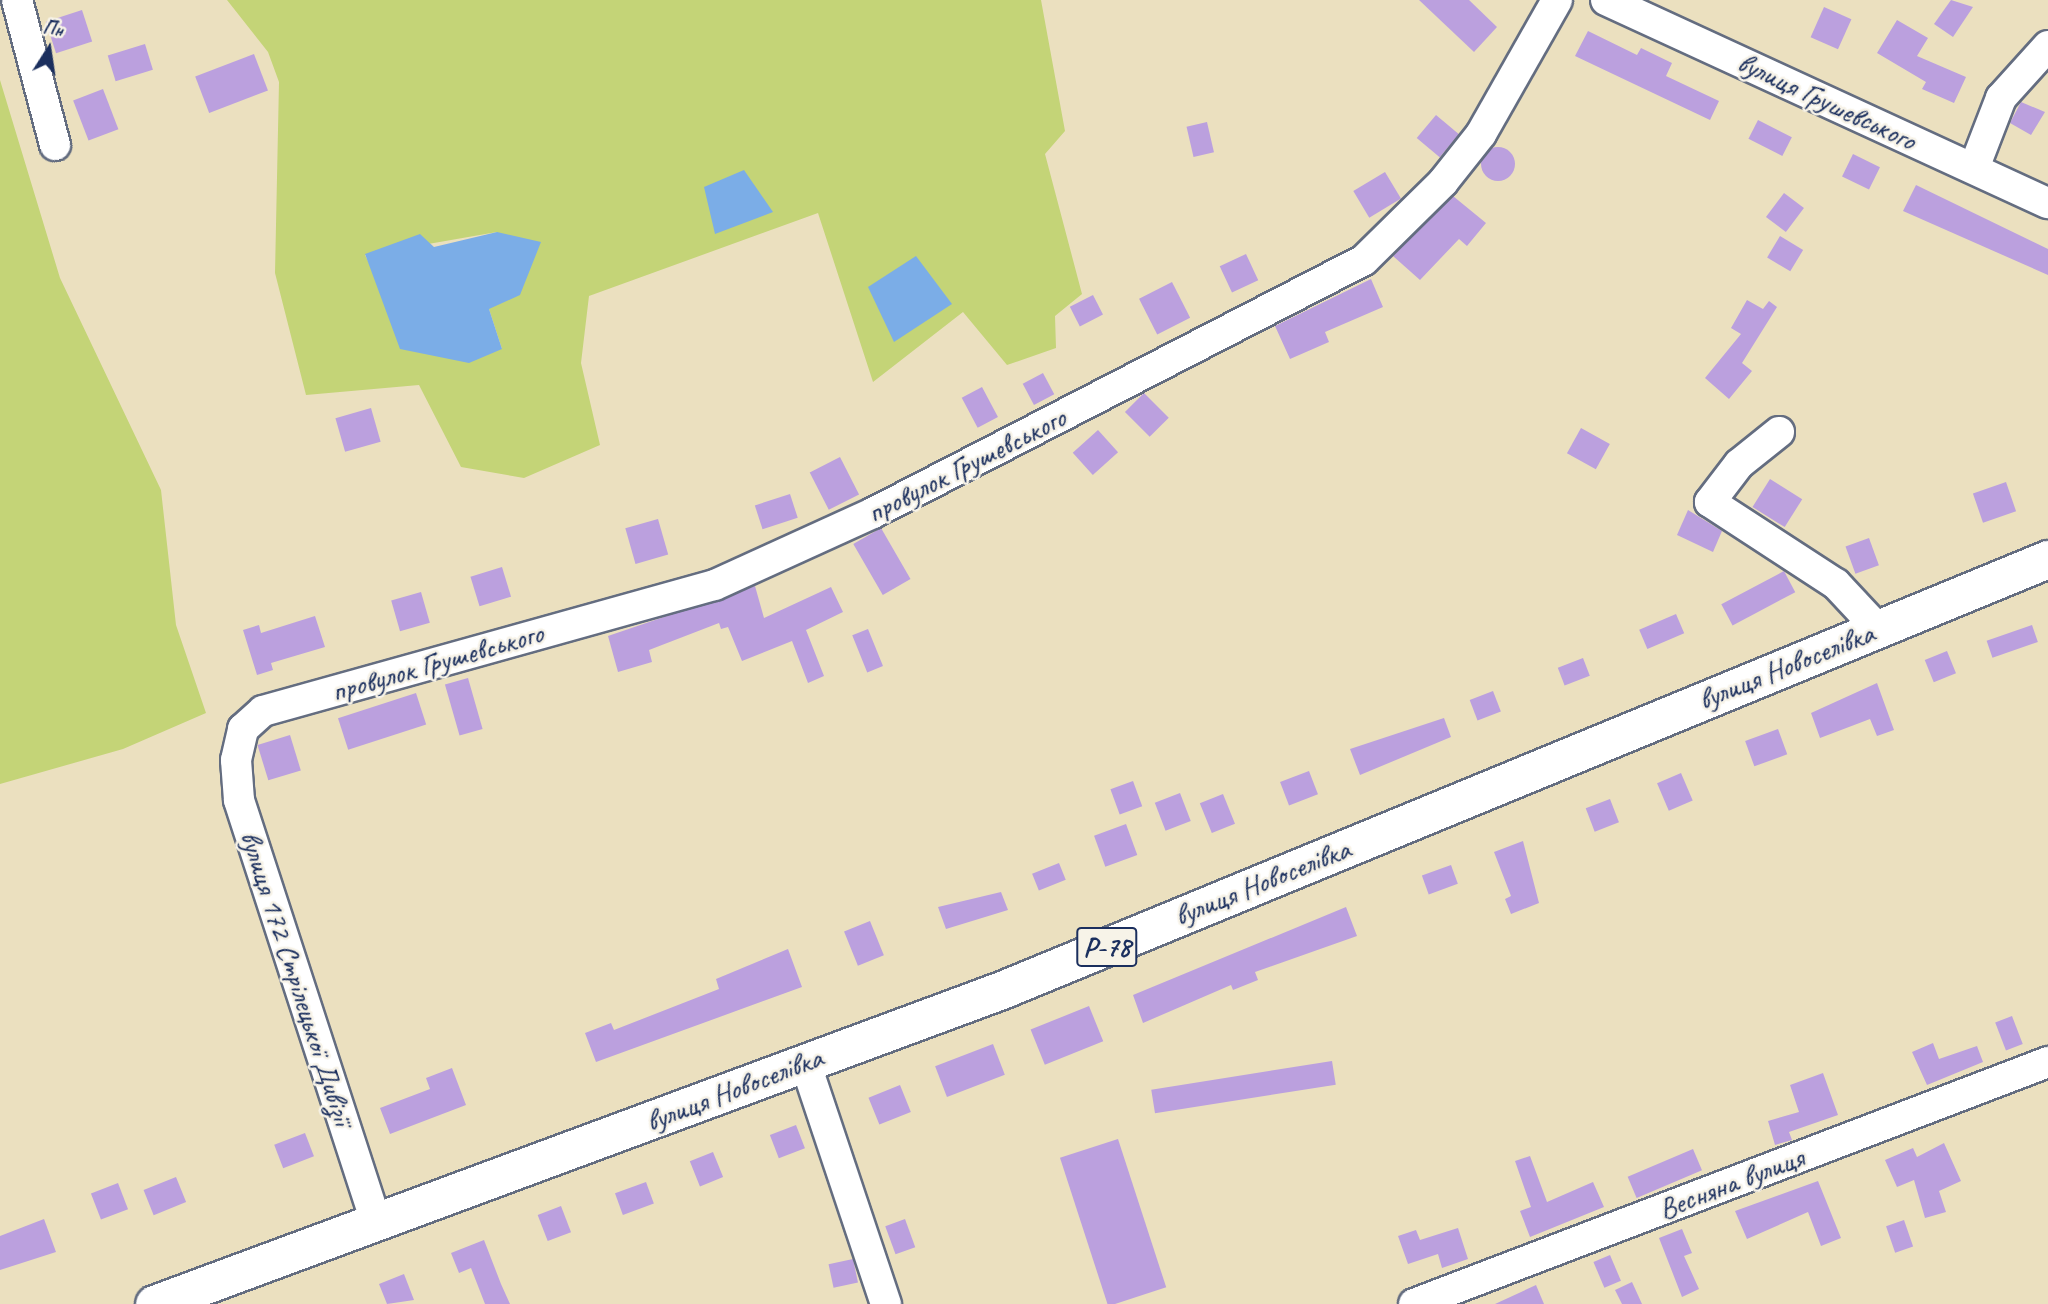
<!DOCTYPE html>
<meta charset="utf-8">
<style>
body{margin:0}
#map{position:relative;width:2048px;height:1304px;overflow:hidden;background:#ebe0bf;font-family:Caveat,sans-serif}
div>[style]{position:absolute}
.green>*{inset:0;background:#c4d477}
.water>*{inset:0;background:#7bade7}
.building>*{inset:0;background:#bba0de;transform-origin:0 0}
.round{border-radius:50%}
.roads{filter:drop-shadow(2px 0 #646d80) drop-shadow(-2px 0 #646d80) drop-shadow(0 2px #646d80) drop-shadow(0 -2px #646d80)}
.minor>*{height:30px;margin:-15px;padding:0 15px;transform-origin:15px;border-radius:15px;background:#fff}
.major>*{height:37px;margin:-18.5px;padding:0 18.5px;transform-origin:18.5px;border-radius:18.5px;background:#fff}
span{translate:-50% -50%;white-space:nowrap;text-align:center;line-height:1.15;-webkit-text-stroke:5px #f7f3e8;paint-order:stroke}
.shield-label span{padding:2px 5px;background:#f7f3e8;border:2px solid;border-radius:5px;-webkit-text-stroke-width:0}
.shield-label{font-size:28px;color:#1b2f5e;font-weight:700}
.street-label{font-size:30px;color:#1b2f5e}
.north{position:absolute;left:14px;top:14px;width:70px;height:70px;-webkit-text-stroke:5px #f7f3e8;paint-order:stroke;rotate:12deg;font-size:19px;font-weight:700;line-height:28px;text-align:center;color:#1b2f5e}
.north::after{content:'';display:block;margin:auto;width:24px;height:32px;background:#1b2f5e;clip-path:polygon(50% 0,100% 100%,50% 72%,0 100%)}
</style>
<div id="map">
<div class="green">
<i style="clip-path:polygon(evenodd,227px 0,1041px 0,1065px 131px,1045px 154px,1082px 294px,1055px 316px,1056px 348px,1007px 365px,963px 312px,873px 382px,818px 213px,589px 296px,581px 363px,600px 445px,524px 478px,461px 467px,419px 385px,306px 395px,275px 273px,279px 82px,268px 52px,227px 0,497px 232px,489px 309px,502px 349px,376px 277px,365px 255px,497px 232px)"></i>
<i style="clip-path:polygon(0 80px,60px 278px,161px 490px,176px 625px,206px 713px,123px 749px,0 784px)"></i>
</div>
<div class="water">
<i style="clip-path:polygon(744px 170px,773px 212px,715px 234px,704px 187px)"></i>
<i style="clip-path:polygon(497px 232px,541px 242px,520px 295px,489px 309px,502px 349px,469px 363px,400px 349px,365px 254px,420px 234px,434px 247px)"></i>
<i style="clip-path:polygon(916px 256px,952px 304px,894px 342px,868px 287px)"></i>
</div>
<div class="building">
<i style="clip-path:polygon(1419px 0,1469px 0,1497px 27px,1474px 52px)"></i>
<i style="clip-path:polygon(1951px 0,1973px 7px,1953px 37px,1934px 24px)"></i>
<i style="left:1824px;top:7px;width:30px;height:33px;rotate:24deg"></i>
<i style="left:82px;top:10px;width:33px;height:38px;rotate:72deg"></i>
<i style="clip-path:polygon(1897px 20px,1928px 38px,1917px 56px,1966px 77px,1954px 103px,1922px 89px,1926px 82px,1877px 53px)"></i>
<i style="clip-path:polygon(1588px 31px,1637px 55px,1641px 48px,1672px 63px,1666px 76px,1719px 101px,1710px 120px,1575px 56px)"></i>
<i style="left:145px;top:44px;width:27px;height:39px;rotate:73deg"></i>
<i style="left:254px;top:54px;width:39px;height:63px;rotate:69deg"></i>
<i style="left:103px;top:89px;width:43px;height:32px;rotate:69deg"></i>
<i style="clip-path:polygon(2021px 102px,2045px 112px,2031px 135px,2010px 123px)"></i>
<i style="left:1436px;top:115px;width:30px;height:30px;rotate:40deg"></i>
<i style="left:1758px;top:120px;width:38px;height:21px;rotate:27deg"></i>
<i style="left:1207px;top:122px;width:31px;height:21px;rotate:77deg"></i>
<i class="round" style="left:1481px;top:147px;width:34px;height:34px"></i>
<i style="left:1853px;top:154px;width:30px;height:25px;rotate:26deg"></i>
<i style="left:1385px;top:172px;width:31px;height:37px;rotate:59deg"></i>
<i style="clip-path:polygon(1916px 185px,2048px 249px,2048px 275px,1903px 211px)"></i>
<i style="left:1784px;top:193px;width:25px;height:30px;rotate:37deg"></i>
<i style="clip-path:polygon(1453px 196px,1486px 223px,1467px 246px,1459px 239px,1420px 280px,1393px 256px)"></i>
<i style="left:1780px;top:236px;width:27px;height:25px;rotate:31deg"></i>
<i style="left:1246px;top:254px;width:29px;height:29px;rotate:65deg"></i>
<i style="clip-path:polygon(1371px 279px,1383px 307px,1325px 332px,1329px 342px,1290px 359px,1275px 326px)"></i>
<i style="left:1172px;top:282px;width:40px;height:37px;rotate:63deg"></i>
<i style="left:1093px;top:295px;width:22px;height:26px;rotate:63deg"></i>
<i style="clip-path:polygon(1747px 300px,1763px 309px,1769px 301px,1777px 307px,1742px 363px,1752px 371px,1729px 399px,1705px 378px,1741px 334px,1731px 328px)"></i>
<i style="left:1043px;top:373px;width:24px;height:23px;rotate:62deg"></i>
<i style="left:982px;top:387px;width:34px;height:23px;rotate:62deg"></i>
<i style="left:1144px;top:393px;width:35px;height:27px;rotate:45deg"></i>
<i style="left:371px;top:408px;width:35px;height:37px;rotate:74deg"></i>
<i style="left:1581px;top:428px;width:33px;height:29px;rotate:29deg"></i>
<i style="left:1098px;top:430px;width:30px;height:34px;rotate:48deg"></i>
<i style="left:840px;top:457px;width:42px;height:34px;rotate:63deg"></i>
<i style="left:1770px;top:479px;width:38px;height:33px;rotate:32deg"></i>
<i style="left:2006px;top:482px;width:31px;height:35px;rotate:71deg"></i>
<i style="left:790px;top:494px;width:25px;height:37px;rotate:72deg"></i>
<i style="clip-path:polygon(1688px 510px,1722px 531px,1713px 552px,1677px 535px)"></i>
<i style="left:658px;top:519px;width:37px;height:34px;rotate:74deg"></i>
<i style="left:881px;top:528px;width:59px;height:32px;rotate:60deg"></i>
<i style="left:1869px;top:538px;width:29px;height:25px;rotate:70deg"></i>
<i style="left:502px;top:567px;width:31px;height:33px;rotate:73deg"></i>
<i style="left:1784px;top:571px;width:24px;height:71px;rotate:62deg"></i>
<i style="clip-path:polygon(755px 586px,764px 618px,831px 587px,843px 612px,806px 630px,824px 676px,808px 683px,792px 641px,742px 661px,728px 627px,721px 629px,719px 623px,649px 650px,652px 662px,618px 672px,608px 636px)"></i>
<i style="left:421px;top:592px;width:32px;height:31px;rotate:74deg"></i>
<i style="left:1676px;top:614px;width:21px;height:40px;rotate:67deg"></i>
<i style="clip-path:polygon(315px 616px,325px 647px,271px 663px,273px 670px,257px 675px,243px 630px,259px 625px,261px 633px)"></i>
<i style="left:2032px;top:625px;width:18px;height:48px;rotate:71deg"></i>
<i style="left:868px;top:629px;width:40px;height:17px;rotate:68deg"></i>
<i style="left:1947px;top:651px;width:24px;height:24px;rotate:68deg"></i>
<i style="left:1583px;top:658px;width:19px;height:27px;rotate:69deg"></i>
<i style="left:468px;top:678px;width:53px;height:24px;rotate:74deg"></i>
<i style="clip-path:polygon(1877px 683px,1894px 730px,1877px 736px,1870px 719px,1820px 738px,1811px 713px)"></i>
<i style="left:1493px;top:691px;width:22px;height:25px;rotate:69deg"></i>
<i style="left:416px;top:693px;width:33px;height:82px;rotate:72deg"></i>
<i style="clip-path:polygon(1444px 718px,1451px 737px,1360px 775px,1350px 749px)"></i>
<i style="left:1778px;top:729px;width:27px;height:35px;rotate:70deg"></i>
<i style="left:290px;top:735px;width:37px;height:34px;rotate:73deg"></i>
<i style="left:1309px;top:771px;width:25px;height:31px;rotate:69deg"></i>
<i style="left:1681px;top:773px;width:30px;height:26px;rotate:67deg"></i>
<i style="left:1133px;top:781px;width:27px;height:24px;rotate:70deg"></i>
<i style="left:1180px;top:793px;width:30px;height:27px;rotate:69deg"></i>
<i style="left:1223px;top:794px;width:32px;height:25px;rotate:68deg"></i>
<i style="left:1610px;top:799px;width:25px;height:26px;rotate:69deg"></i>
<i style="left:1126px;top:824px;width:33px;height:34px;rotate:70deg"></i>
<i style="clip-path:polygon(1523px 841px,1539px 903px,1511px 914px,1505px 899px,1511px 896px,1494px 852px)"></i>
<i style="left:1059px;top:863px;width:18px;height:29px;rotate:68deg"></i>
<i style="left:1451px;top:865px;width:20px;height:31px;rotate:70deg"></i>
<i style="clip-path:polygon(1001px 892px,1008px 910px,946px 929px,938px 907px)"></i>
<i style="clip-path:polygon(1346px 907px,1357px 936px,1255px 972px,1258px 980px,1233px 990px,1231px 985px,1143px 1023px,1133px 995px)"></i>
<i style="left:870px;top:921px;width:37px;height:28px;rotate:68deg"></i>
<i style="clip-path:polygon(788px 949px,802px 987px,596px 1062px,585px 1033px,611px 1023px,614px 1030px,719px 989px,716px 979px)"></i>
<i style="left:1089px;top:1006px;width:38px;height:63px;rotate:68deg"></i>
<i style="left:2012px;top:1016px;width:30px;height:18px;rotate:69deg"></i>
<i style="clip-path:polygon(1933px 1043px,1939px 1059px,1977px 1046px,1983px 1062px,1927px 1085px,1912px 1052px)"></i>
<i style="left:993px;top:1044px;width:33px;height:62px;rotate:69deg"></i>
<i style="left:1332px;top:1061px;width:24px;height:183px;rotate:81deg"></i>
<i style="clip-path:polygon(452px 1068px,466px 1105px,390px 1134px,380px 1108px,430px 1089px,426px 1078px)"></i>
<i style="clip-path:polygon(1823px 1073px,1838px 1115px,1789px 1132px,1792px 1140px,1775px 1145px,1768px 1121px,1799px 1112px,1790px 1085px)"></i>
<i style="left:900px;top:1085px;width:29px;height:34px;rotate:68deg"></i>
<i style="left:796px;top:1125px;width:25px;height:28px;rotate:69deg"></i>
<i style="left:305px;top:1133px;width:25px;height:33px;rotate:69deg"></i>
<i style="left:1118px;top:1139px;width:156px;height:61px;rotate:72deg"></i>
<i style="clip-path:polygon(1944px 1143px,1961px 1181px,1939px 1191px,1946px 1212px,1925px 1218px,1914px 1180px,1897px 1187px,1885px 1160px,1913px 1148px,1917px 1157px)"></i>
<i style="left:1693px;top:1149px;width:23px;height:71px;rotate:67deg"></i>
<i style="left:713px;top:1152px;width:27px;height:25px;rotate:68deg"></i>
<i style="clip-path:polygon(1530px 1156px,1547px 1202px,1593px 1182px,1604px 1207px,1530px 1237px,1520px 1211px,1531px 1207px,1515px 1161px)"></i>
<i style="left:176px;top:1177px;width:27px;height:35px;rotate:68deg"></i>
<i style="clip-path:polygon(1818px 1181px,1841px 1238px,1821px 1246px,1808px 1212px,1747px 1239px,1735px 1211px)"></i>
<i style="left:646px;top:1182px;width:23px;height:33px;rotate:70deg"></i>
<i style="left:118px;top:1183px;width:28px;height:29px;rotate:69deg"></i>
<i style="left:561px;top:1206px;width:28px;height:25px;rotate:69deg"></i>
<i style="clip-path:polygon(44px 1219px,56px 1252px,0 1270px,0 1236px)"></i>
<i style="left:905px;top:1219px;width:30px;height:21px;rotate:70deg"></i>
<i style="left:1904px;top:1220px;width:28px;height:19px;rotate:71deg"></i>
<i style="clip-path:polygon(1458px 1228px,1468px 1259px,1442px 1268px,1438px 1254px,1408px 1264px,1398px 1236px,1416px 1230px,1420px 1240px)"></i>
<i style="clip-path:polygon(1682px 1229px,1692px 1253px,1684px 1256px,1699px 1289px,1682px 1297px,1659px 1238px)"></i>
<i style="clip-path:polygon(484px 1240px,501px 1284px,510px 1304px,485px 1304px,471px 1268px,459px 1273px,451px 1253px)"></i>
<i style="left:1610px;top:1255px;width:28px;height:18px;rotate:67deg"></i>
<i style="left:853px;top:1259px;width:24px;height:25px;rotate:78deg"></i>
<i style="clip-path:polygon(404px 1274px,414px 1300px,387px 1304px,379px 1284px)"></i>
<i style="clip-path:polygon(1632px 1282px,1642px 1304px,1622px 1304px,1615px 1290px)"></i>
<i style="clip-path:polygon(1536px 1285px,1544px 1304px,1495px 1304px)"></i>
</div>
<div class="roads">
<div class="minor">
<i style="left:17px;top:0;width:150px;rotate:75.3deg"></i>
<i style="left:1606px;top:0;width:486px;rotate:24.7deg"></i>
<i style="left:1974px;top:168px;width:75px;rotate:-68.9deg"></i>
<i style="left:2001px;top:98px;width:70px;rotate:-47.9deg"></i>
<i style="left:1779px;top:432px;width:51px;rotate:141.3deg"></i>
<i style="left:1739px;top:464px;width:48px;rotate:127.3deg"></i>
<i style="left:1710px;top:502px;width:150px;rotate:33.1deg"></i>
<i style="left:1836px;top:584px;width:60px;rotate:47deg"></i>
<i style="left:805px;top:1062px;width:255px;rotate:71.5deg"></i>
<i style="left:377px;top:1225px;width:447px;rotate:-108deg"></i>
<i style="left:239px;top:800px;width:40px;rotate:-94.3deg"></i>
<i style="left:236px;top:760px;width:32px;rotate:-77deg"></i>
<i style="left:243px;top:729px;width:27px;rotate:-42deg"></i>
<i style="left:263px;top:711px;width:469px;rotate:-15.6deg"></i>
<i style="left:715px;top:585px;width:174px;rotate:-24.5deg"></i>
<i style="left:873px;top:513px;width:552px;rotate:-27.26deg"></i>
<i style="left:1364px;top:260px;width:111px;rotate:-44.6deg"></i>
<i style="left:1443px;top:182px;width:61px;rotate:-51.6deg"></i>
<i style="left:1481px;top:134px;width:154px;rotate:-60.4deg"></i>
<i style="left:1414px;top:1304px;width:679px;rotate:-20.89deg"></i>
</div>
<div class="major">
<i style="left:154px;top:1304px;width:906px;rotate:-20.33deg"></i>
<i style="left:1004px;top:989px;width:1129px;rotate:-22.39deg"></i>
</div>
</div>
<div class="shield-label">
<span style="left:1107px;top:947px">Р-78</span>
</div>
<div class="street-label">
<span style="left:1827px;top:101px;rotate:25deg">вулиця Грушевського</span>
<span style="left:966px;top:465px;rotate:-27deg">провулок Грушевського</span>
<span style="left:437px;top:662px;rotate:-16deg">провулок Грушевського</span>
<span style="left:1786px;top:666px;rotate:-22deg">вулиця Новоселівка</span>
<span style="left:1262px;top:882px;rotate:-22deg">вулиця Новоселівка</span>
<span style="left:297px;top:978px;rotate:72deg">вулиця 172 Стрілецької Дивізії</span>
<span style="left:734px;top:1089px;rotate:-21deg">вулиця Новоселівка</span>
<span style="left:1731px;top:1183px;rotate:-21deg">Весняна вулиця</span>
</div>
<div class="north">Пн</div>
</div>
